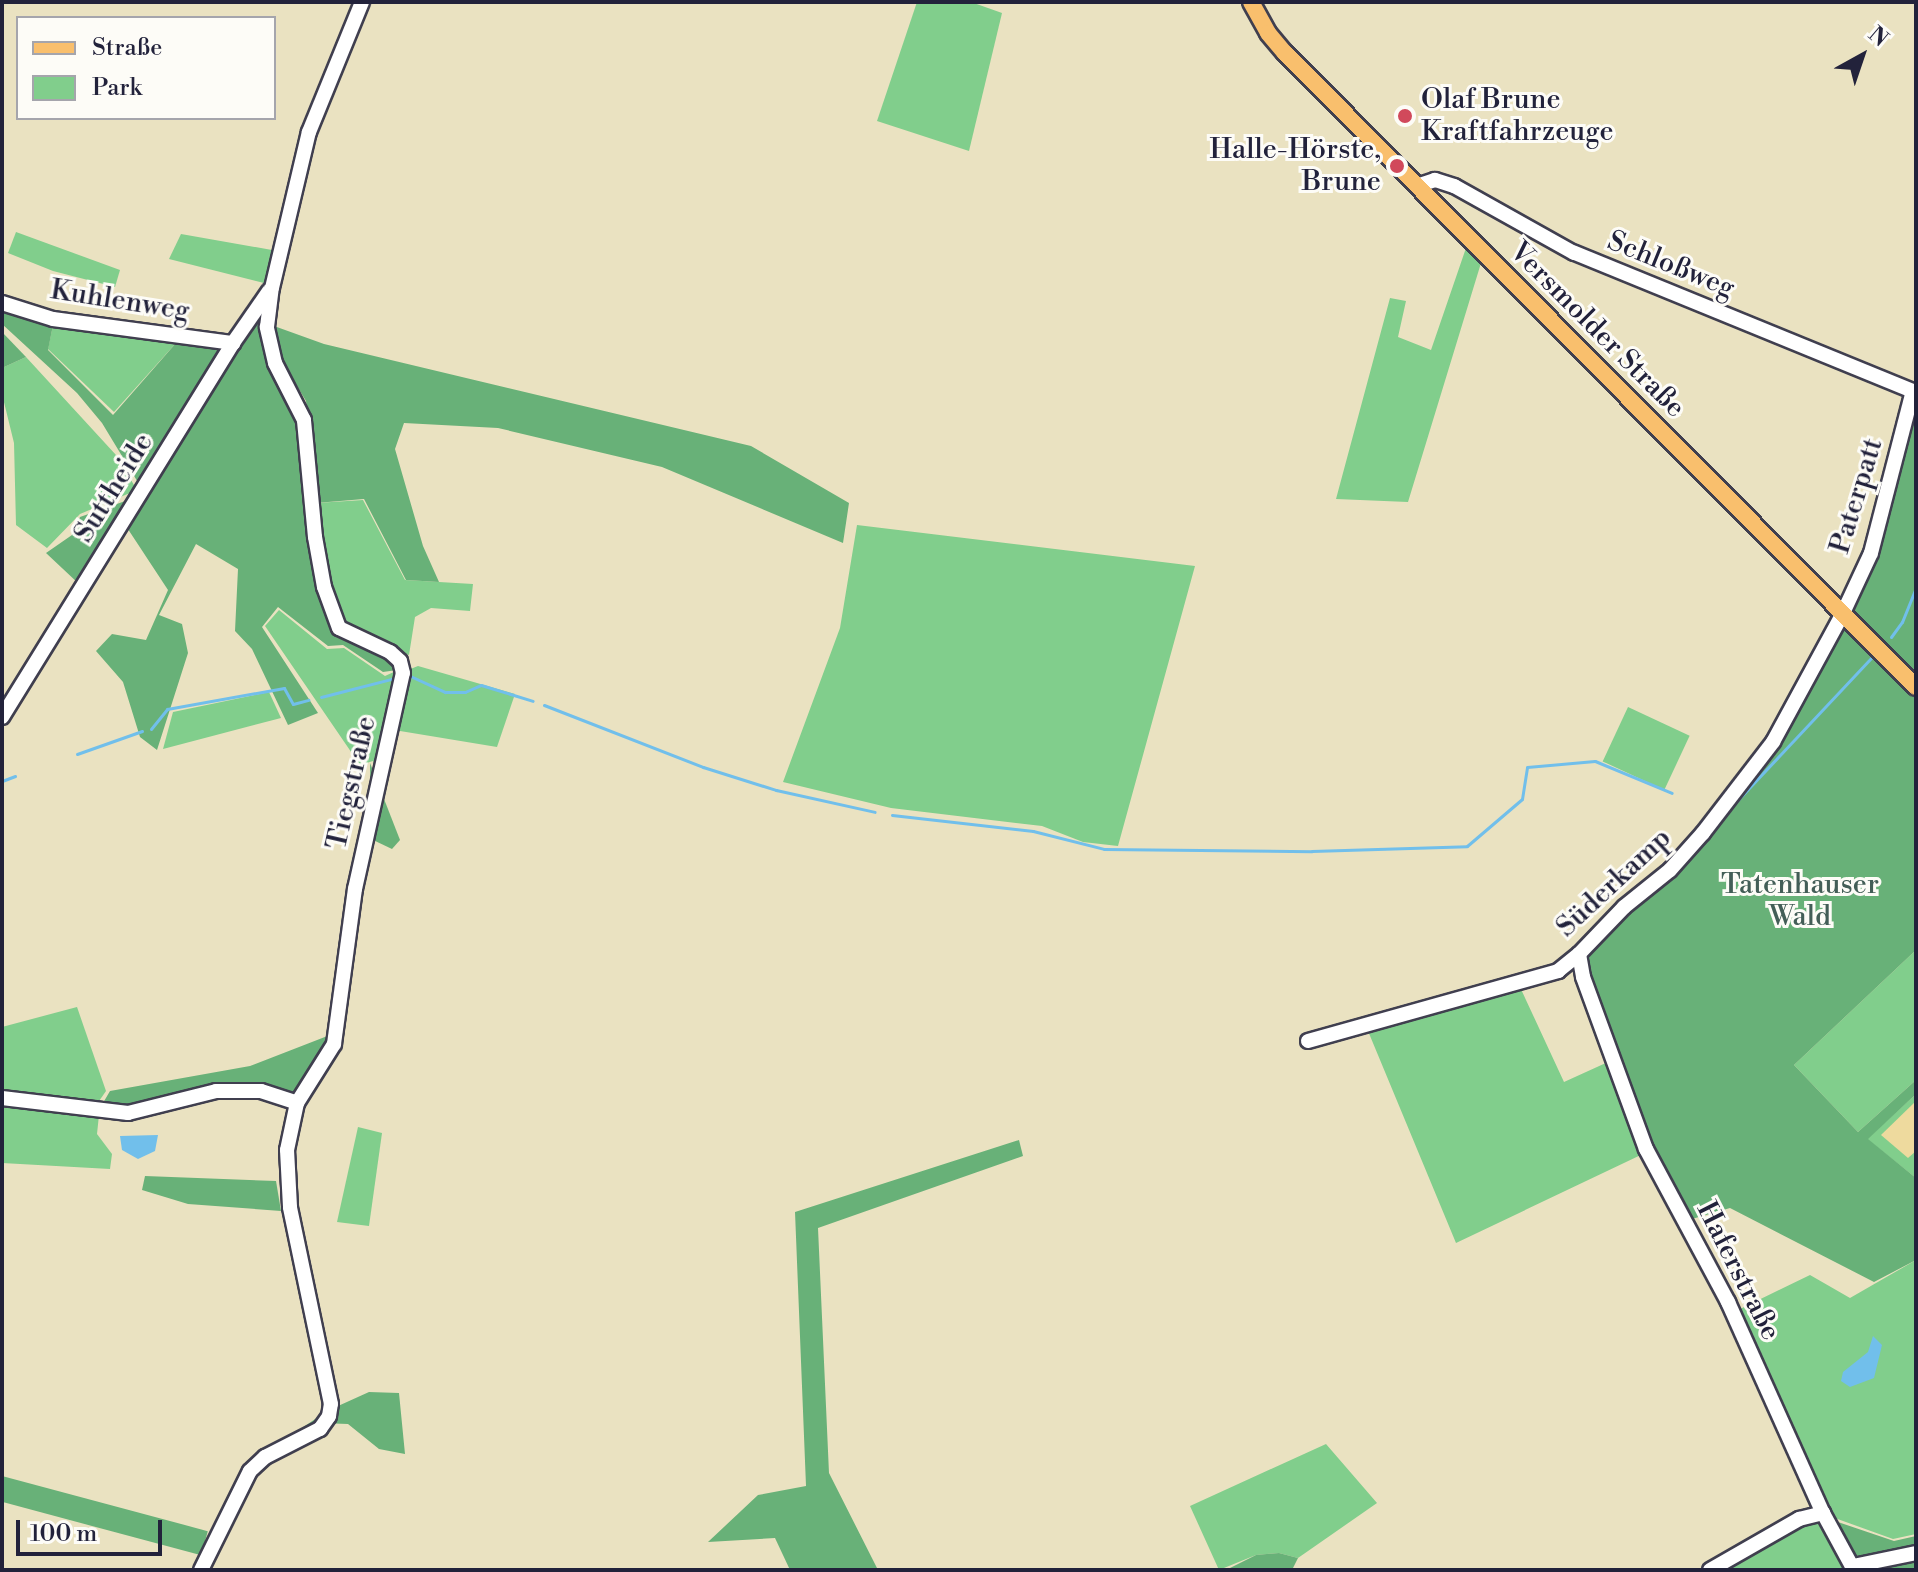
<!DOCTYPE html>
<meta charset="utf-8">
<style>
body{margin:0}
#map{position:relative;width:1918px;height:1572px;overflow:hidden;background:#eae2c1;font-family:"Libre Bodoni",serif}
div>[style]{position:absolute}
.green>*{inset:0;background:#81ce8c;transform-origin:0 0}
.forest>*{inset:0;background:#68b178;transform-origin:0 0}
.sand>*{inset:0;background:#eeda9e}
.water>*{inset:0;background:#71bfeb}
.stream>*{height:3px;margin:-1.5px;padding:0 1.5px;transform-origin:1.5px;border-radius:1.5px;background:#71bfeb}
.roads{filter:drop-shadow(2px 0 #403f4f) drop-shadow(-2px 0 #403f4f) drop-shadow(0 2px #403f4f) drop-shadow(0 -2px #403f4f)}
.minor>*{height:14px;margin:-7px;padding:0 7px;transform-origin:7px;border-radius:7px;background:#fff}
.major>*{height:16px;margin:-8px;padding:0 8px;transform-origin:8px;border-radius:8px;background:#f9bf6d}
.dots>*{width:22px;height:22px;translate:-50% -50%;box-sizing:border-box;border:4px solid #fdfcf7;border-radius:50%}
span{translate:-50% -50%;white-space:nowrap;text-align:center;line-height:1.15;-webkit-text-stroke:6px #fdfcf7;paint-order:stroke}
.poi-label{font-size:28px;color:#22223b}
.left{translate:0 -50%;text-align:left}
.right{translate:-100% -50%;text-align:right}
.street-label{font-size:28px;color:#22223b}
.park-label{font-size:28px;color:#435e57}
.frame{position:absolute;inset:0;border:4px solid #22223b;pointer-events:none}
.legend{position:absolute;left:16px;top:16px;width:260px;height:104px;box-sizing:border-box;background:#fdfcf7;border:2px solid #a5a5ac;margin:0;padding:10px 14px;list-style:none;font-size:24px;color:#22223b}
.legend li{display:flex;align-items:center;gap:16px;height:40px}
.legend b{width:40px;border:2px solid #a5a5ac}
.north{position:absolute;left:1822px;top:16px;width:80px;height:80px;-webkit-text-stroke:6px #fdfcf7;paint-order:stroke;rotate:40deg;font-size:22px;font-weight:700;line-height:32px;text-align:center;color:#22223b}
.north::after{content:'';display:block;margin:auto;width:28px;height:36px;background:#22223b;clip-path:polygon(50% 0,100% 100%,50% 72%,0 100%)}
.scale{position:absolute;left:16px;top:1520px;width:146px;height:36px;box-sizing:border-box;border:4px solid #22223b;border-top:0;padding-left:10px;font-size:24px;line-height:28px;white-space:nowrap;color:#22223b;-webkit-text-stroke:6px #fdfcf7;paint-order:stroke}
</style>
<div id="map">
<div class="green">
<i style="clip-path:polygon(917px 2px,971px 2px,1002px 13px,969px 151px,877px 121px)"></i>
<i style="clip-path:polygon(16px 232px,120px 270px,115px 287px,53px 271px,8px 253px)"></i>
<i style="clip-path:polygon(181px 234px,272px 250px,277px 254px,268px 284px,169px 259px)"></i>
<i style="clip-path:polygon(1466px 248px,1481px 263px,1408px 502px,1336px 499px,1390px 298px,1406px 301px,1398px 337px,1431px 350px)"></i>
<i style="clip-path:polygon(53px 325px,176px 343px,114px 412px,48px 349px)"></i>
<i style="clip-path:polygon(26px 357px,116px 455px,137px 490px,80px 514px,47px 548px,16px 525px,14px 443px,2px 394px,2px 368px)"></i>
<i style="clip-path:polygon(363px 500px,405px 580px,473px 584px,470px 611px,431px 608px,415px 617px,409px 655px,341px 627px,327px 586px,316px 503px)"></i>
<i style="clip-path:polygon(857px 525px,1195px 566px,1118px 846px,1083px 842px,1042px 826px,891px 808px,783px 782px,840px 628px)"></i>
<i style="clip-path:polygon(279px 610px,327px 649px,344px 648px,385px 676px,396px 671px,396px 688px,377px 774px,373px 761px,360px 765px,265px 626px)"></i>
<i style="clip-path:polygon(418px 666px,515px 694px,497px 747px,394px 730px,408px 670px)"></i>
<i style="clip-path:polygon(269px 692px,281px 718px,163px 749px,173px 712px)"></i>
<i style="left:1628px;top:707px;width:68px;height:60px;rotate:25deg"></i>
<i style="clip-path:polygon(1916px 950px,1916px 1080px,1858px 1132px,1794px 1065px)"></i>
<i style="clip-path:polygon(1520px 987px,1564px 1082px,1608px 1062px,1645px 1153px,1456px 1243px,1368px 1031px)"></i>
<i style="clip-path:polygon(77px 1007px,106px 1091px,97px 1104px,2px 1095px,2px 1027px)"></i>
<i style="clip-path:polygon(1916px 1094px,1916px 1178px,1867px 1139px)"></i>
<i style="clip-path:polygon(2px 1104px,99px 1115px,97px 1134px,112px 1154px,110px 1169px,2px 1163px)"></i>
<i style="clip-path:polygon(358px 1127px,382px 1133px,369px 1226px,337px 1222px)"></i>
<i style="clip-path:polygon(1916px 1260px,1916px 1534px,1893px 1539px,1832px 1517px,1736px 1311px,1810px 1275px,1850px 1298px)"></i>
<i style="clip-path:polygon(1326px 1444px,1377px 1503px,1298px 1558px,1279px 1553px,1256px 1555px,1219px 1570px,1190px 1506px)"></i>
<i style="clip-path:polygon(1814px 1518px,1824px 1523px,1845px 1561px,1841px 1570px,1717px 1570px)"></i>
</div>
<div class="forest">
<i style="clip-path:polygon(262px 305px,265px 327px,298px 406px,311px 538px,331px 631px,388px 656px,397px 670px,383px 672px,343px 645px,328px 646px,278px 607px,262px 627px,318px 713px,288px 725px,252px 649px,235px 631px,238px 569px,196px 544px,159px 615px,182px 624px,188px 653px,157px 750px,140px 737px,123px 682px,96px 651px,112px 634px,146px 640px,168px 590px,120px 517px,79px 584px,46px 553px,72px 535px,80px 517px,145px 494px,102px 423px,77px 393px,2px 324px,2px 307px,53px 325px,48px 350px,113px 415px,176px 343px,229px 351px)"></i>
<i style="clip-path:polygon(274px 326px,324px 344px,751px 446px,849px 503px,843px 543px,662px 467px,498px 428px,404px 423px,395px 449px,423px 546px,439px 582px,406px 580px,364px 499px,316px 503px,306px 401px,285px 366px)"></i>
<i style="clip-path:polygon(2px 332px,26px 357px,2px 368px)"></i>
<i style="clip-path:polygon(1916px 410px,1916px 950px,1794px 1065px,1858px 1132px,1916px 1080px,1916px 1094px,1868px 1139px,1916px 1178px,1916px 1260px,1874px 1282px,1730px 1208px,1685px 1221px,1589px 985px,1586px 953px,1714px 826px,1840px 627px,1847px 626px,1852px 615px,1851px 607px,1877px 554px)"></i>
<i style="clip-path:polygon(370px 763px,400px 840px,392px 849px,371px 839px)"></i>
<i style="clip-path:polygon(330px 1035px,325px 1050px,292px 1098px,225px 1092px,158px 1115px,102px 1117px,103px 1103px,110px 1091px,250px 1066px)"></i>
<i style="clip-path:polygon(1019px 1140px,1023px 1156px,818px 1228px,829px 1473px,878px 1570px,790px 1570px,775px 1538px,708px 1542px,758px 1495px,806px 1486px,795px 1212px)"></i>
<i style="clip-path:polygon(145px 1176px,276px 1181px,281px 1211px,188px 1204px,142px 1190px)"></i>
<i style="clip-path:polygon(369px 1392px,399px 1393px,405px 1454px,379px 1449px,348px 1424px,320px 1423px,265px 1453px,327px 1411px)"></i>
<i style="left:2px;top:1476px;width:213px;height:25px;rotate:15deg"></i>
<i style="clip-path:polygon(1832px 1520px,1894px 1541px,1916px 1536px,1916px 1570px,1861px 1570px)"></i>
<i style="clip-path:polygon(1279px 1553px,1298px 1558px,1292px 1570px,1226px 1570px,1256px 1555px)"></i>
</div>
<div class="sand">
<i style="clip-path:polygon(1916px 1101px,1916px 1151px,1908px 1158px,1881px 1135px)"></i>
</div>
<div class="water">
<i style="clip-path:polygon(158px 1135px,155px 1151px,138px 1159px,122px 1150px,120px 1136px)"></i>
<i style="clip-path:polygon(1873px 1336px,1882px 1345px,1874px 1378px,1850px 1387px,1841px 1381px,1843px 1372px,1868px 1352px)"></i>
</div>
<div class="stream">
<i style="left:1891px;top:637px;width:19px;rotate:-54deg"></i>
<i style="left:1902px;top:622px;width:37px;rotate:-68deg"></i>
<i style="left:408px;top:675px;width:41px;rotate:24.7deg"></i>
<i style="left:445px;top:692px;width:20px"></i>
<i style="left:465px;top:692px;width:17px;rotate:-24deg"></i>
<i style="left:481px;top:685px;width:54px;rotate:17.1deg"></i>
<i style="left:321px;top:697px;width:76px;rotate:-14.4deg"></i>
<i style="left:544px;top:705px;width:171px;rotate:21.3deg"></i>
<i style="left:703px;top:767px;width:77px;rotate:17.5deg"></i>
<i style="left:776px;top:790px;width:101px;rotate:12.5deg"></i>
<i style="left:151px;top:729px;width:26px;rotate:-51deg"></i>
<i style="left:167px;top:709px;width:119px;rotate:-10.2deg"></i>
<i style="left:284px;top:688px;width:18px;rotate:61deg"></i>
<i style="left:293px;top:704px;width:16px;rotate:-15deg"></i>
<i style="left:77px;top:754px;width:69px;rotate:-19.5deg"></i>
<i style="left:2px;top:781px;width:14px;rotate:-21deg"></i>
<i style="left:1733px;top:805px;width:204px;rotate:-46.8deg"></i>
<i style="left:892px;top:815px;width:142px;rotate:6.5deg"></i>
<i style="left:1033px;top:831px;width:73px;rotate:14.2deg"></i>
<i style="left:1104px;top:849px;width:208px;rotate:0.6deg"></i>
<i style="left:1312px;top:851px;width:155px;rotate:-1.8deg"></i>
<i style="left:1467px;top:846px;width:72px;rotate:-40.5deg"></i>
<i style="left:1522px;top:799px;width:32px;rotate:-81deg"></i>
<i style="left:1527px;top:767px;width:68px;rotate:-5deg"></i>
<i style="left:1595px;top:761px;width:83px;rotate:22.6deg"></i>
</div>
<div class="roads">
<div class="minor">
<i style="left:2px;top:303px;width:53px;rotate:17.4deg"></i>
<i style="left:53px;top:319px;width:182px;rotate:7.6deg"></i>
<i style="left:2px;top:717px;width:440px;rotate:-58.3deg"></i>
<i style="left:233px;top:343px;width:63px;rotate:-55.3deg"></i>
<i style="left:1579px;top:954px;width:23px;rotate:80deg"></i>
<i style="left:1583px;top:977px;width:183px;rotate:69.9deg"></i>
<i style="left:1646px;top:1149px;width:174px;rotate:61.8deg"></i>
<i style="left:1728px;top:1302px;width:231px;rotate:65.8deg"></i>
<i style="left:1823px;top:1513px;width:65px;rotate:61.5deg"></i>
<i style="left:1308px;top:1041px;width:260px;rotate:-15.6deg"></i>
<i style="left:1558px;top:971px;width:27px;rotate:-39deg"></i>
<i style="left:1579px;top:954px;width:65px;rotate:-46.2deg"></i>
<i style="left:1624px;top:907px;width:59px;rotate:-38.8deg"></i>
<i style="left:1670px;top:870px;width:50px;rotate:-48.3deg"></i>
<i style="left:1703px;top:833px;width:115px;rotate:-52.4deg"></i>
<i style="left:1773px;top:742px;width:147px;rotate:-61.5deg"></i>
<i style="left:1843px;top:613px;width:66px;rotate:-65deg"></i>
<i style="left:1871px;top:553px;width:167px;rotate:-75.5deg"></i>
<i style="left:1913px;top:391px;width:366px;rotate:-157.8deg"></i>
<i style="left:1574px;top:253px;width:137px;rotate:-150.8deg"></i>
<i style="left:1454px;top:186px;width:20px;rotate:-162deg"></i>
<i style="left:1435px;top:180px;width:19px;rotate:162deg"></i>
<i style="left:2px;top:1098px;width:127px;rotate:6.8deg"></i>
<i style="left:128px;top:1113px;width:91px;rotate:-14deg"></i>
<i style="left:216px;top:1091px;width:45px"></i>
<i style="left:261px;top:1091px;width:38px;rotate:18deg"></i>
<i style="left:1853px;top:1566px;width:64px;rotate:-11.7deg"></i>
<i style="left:201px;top:1570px;width:110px;rotate:-63.7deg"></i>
<i style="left:250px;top:1471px;width:21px;rotate:-43deg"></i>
<i style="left:265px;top:1457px;width:62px;rotate:-27deg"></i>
<i style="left:320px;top:1429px;width:16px;rotate:-55deg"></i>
<i style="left:329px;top:1416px;width:12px;rotate:-81deg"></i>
<i style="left:331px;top:1404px;width:201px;rotate:-101.8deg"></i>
<i style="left:290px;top:1207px;width:57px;rotate:-93deg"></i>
<i style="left:287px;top:1150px;width:48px;rotate:-78deg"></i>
<i style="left:297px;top:1103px;width:70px;rotate:-57.9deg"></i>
<i style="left:334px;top:1044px;width:156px;rotate:-82.3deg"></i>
<i style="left:355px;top:889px;width:221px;rotate:-77.5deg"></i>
<i style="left:403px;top:673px;width:12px;rotate:-104deg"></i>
<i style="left:400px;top:661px;width:13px;rotate:-138deg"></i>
<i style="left:390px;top:652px;width:56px;rotate:-154.8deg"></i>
<i style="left:339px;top:628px;width:44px;rotate:-110.1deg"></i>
<i style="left:324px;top:587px;width:51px;rotate:-100.2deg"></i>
<i style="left:315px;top:537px;width:118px;rotate:-95.4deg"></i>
<i style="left:304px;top:420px;width:64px;rotate:-117deg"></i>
<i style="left:275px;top:363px;width:37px;rotate:-103deg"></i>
<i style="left:267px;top:327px;width:39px;rotate:-83deg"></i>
<i style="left:272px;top:288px;width:160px;rotate:-76.7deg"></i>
<i style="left:309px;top:132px;width:140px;rotate:-67.8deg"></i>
<i style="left:1710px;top:1570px;width:103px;rotate:-29.8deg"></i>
<i style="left:1799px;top:1519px;width:25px;rotate:-14deg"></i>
</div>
<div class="major">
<i style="left:1251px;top:2px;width:35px;rotate:61deg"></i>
<i style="left:1268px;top:33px;width:26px;rotate:50deg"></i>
<i style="left:1285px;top:53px;width:894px;rotate:45.14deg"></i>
</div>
</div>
<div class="dots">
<i style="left:1405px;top:116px;background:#d1495b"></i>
<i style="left:1397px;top:166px;background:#d1495b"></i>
</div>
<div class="poi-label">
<span class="left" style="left:1421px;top:116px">Olaf Brune<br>Kraftfahrzeuge</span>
<span class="right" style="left:1381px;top:166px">Halle-Hörste,<br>Brune</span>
</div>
<div class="street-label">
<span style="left:1671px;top:265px;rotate:22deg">Schloßweg</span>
<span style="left:120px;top:301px;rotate:9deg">Kuhlenweg</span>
<span style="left:1597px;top:330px;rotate:45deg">Versmolder Straße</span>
<span style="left:114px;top:488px;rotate:-58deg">Suttheide</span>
<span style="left:1857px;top:496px;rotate:-73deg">Paterpatt</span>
<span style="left:352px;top:783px;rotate:-77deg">Tiegstraße</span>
<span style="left:1614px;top:883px;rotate:-43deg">Süderkamp</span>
<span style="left:1738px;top:1271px;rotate:63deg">Haferstraße</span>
</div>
<div class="park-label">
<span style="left:1800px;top:901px">Tatenhauser<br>Wald</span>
</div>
<div class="frame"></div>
<ul class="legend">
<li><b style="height:10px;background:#f9bf6d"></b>Straße</li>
<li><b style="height:22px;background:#81ce8c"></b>Park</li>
</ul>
<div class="north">N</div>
<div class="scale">100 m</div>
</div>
